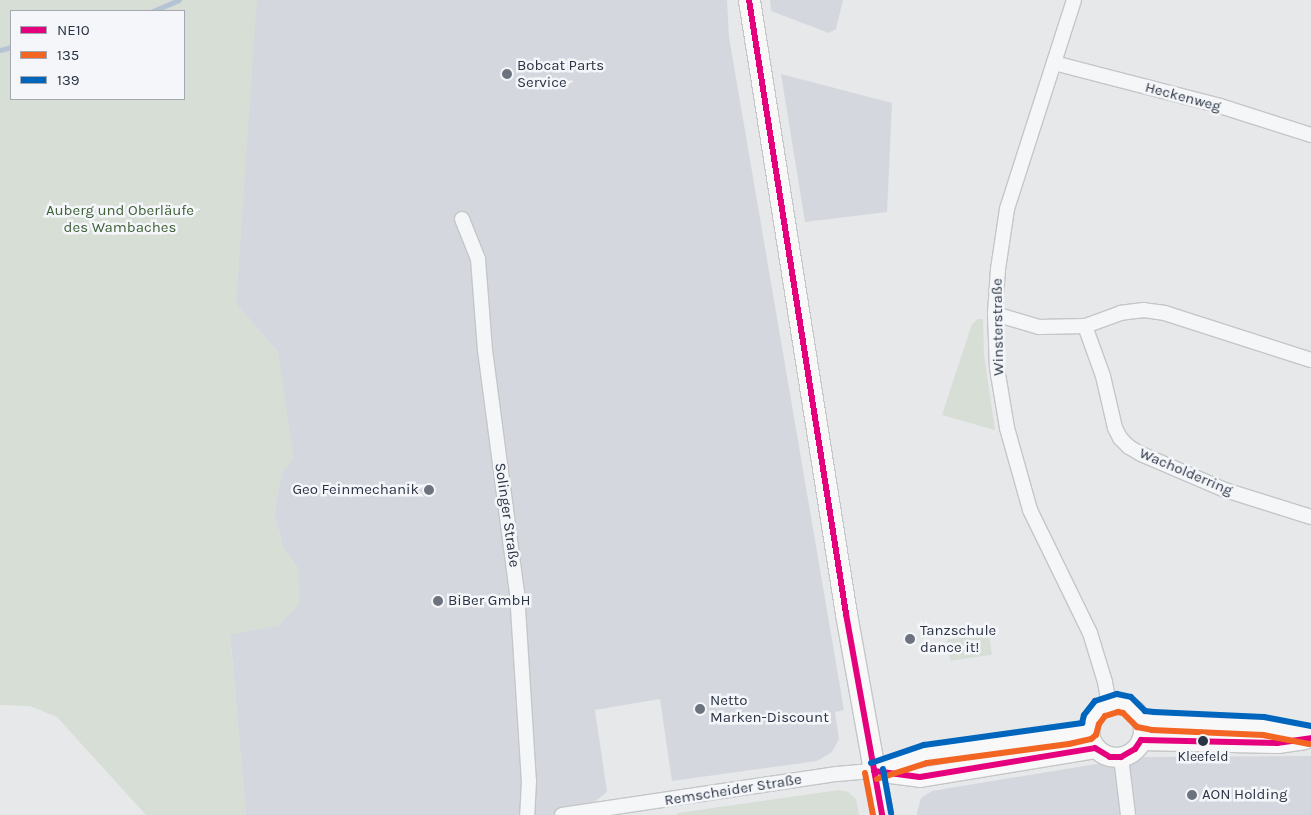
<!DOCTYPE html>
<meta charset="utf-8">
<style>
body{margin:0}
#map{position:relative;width:1311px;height:815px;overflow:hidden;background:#e6e8ea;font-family:Karla,sans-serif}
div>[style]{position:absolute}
.built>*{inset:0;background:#d4d7dd}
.green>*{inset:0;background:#d6ded6;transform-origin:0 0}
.stream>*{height:4.5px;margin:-2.25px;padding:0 2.25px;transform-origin:2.25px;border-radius:2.25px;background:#b4c4d5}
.roads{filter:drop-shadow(1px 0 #c4c6c8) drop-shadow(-1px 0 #c4c6c8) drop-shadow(0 1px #c4c6c8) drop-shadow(0 -1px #c4c6c8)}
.street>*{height:14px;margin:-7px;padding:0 7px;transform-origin:7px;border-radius:7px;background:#f5f6f7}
.secondary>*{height:19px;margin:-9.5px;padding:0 9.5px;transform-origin:9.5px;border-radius:9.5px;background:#f8f8f8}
.secondary>.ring{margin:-9.5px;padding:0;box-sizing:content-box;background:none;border:19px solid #f8f8f8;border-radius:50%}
.primary>*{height:21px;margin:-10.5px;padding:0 10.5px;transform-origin:10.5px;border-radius:10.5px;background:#f8f8f8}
.bus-1>*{height:6px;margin:-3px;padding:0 3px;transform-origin:3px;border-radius:3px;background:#e5007d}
.bus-2>*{height:6px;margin:-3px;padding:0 3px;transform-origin:3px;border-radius:3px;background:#f26522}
.bus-3>*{height:6px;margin:-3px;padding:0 3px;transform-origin:3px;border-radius:3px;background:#0065bd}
.dots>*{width:14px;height:14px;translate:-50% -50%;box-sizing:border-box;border:2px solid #f4f6f9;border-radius:50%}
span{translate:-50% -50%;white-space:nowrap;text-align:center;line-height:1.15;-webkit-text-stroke:5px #f4f6f9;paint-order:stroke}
.bus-label{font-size:14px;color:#2b3445}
.poi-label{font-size:15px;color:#2b3445}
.left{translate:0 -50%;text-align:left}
.right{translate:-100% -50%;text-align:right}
.street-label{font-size:15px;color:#2b3445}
.park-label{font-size:15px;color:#3f6138}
.legend{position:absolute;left:10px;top:10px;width:175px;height:90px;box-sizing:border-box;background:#f4f6f9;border:1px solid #a4a8b1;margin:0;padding:6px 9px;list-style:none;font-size:15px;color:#2b3445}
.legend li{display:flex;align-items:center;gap:10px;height:25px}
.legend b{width:25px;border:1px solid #a4a8b1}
</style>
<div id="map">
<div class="built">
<i style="clip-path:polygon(256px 0,727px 0,729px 37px,844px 710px,835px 712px,839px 739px,832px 752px,817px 761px,672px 781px,660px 699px,595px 710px,607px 792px,577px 815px,246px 815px,230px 634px,279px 625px,298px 568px,283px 547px,274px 513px,282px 473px,278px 352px,236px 304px)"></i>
<i style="clip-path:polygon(770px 0,843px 0,836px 29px,829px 33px,771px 11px)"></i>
<i style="clip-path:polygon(781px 74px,892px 103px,887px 212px,805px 222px)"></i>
<i style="clip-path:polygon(1311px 756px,1311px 815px,917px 815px,917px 813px,921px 798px,932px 791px,1090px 765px,1146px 757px)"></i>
</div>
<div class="green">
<i style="clip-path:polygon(evenodd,0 0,257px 0,236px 304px,278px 352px,294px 459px,282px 473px,274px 513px,283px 547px,298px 568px,300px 603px,279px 625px,230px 635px,246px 815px,146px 815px,57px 717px,30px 706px,0 705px,0 0,11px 11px,184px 11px,184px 99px,11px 99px,11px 11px)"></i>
<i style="clip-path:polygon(978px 319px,983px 319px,984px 355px,995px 430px,942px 415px,972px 324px)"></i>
<i style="left:989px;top:634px;width:21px;height:42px;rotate:82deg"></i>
<i style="clip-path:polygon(839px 790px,848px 792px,856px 799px,859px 815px,677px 815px,678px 813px)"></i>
</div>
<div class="stream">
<i style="left:153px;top:11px;width:28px;rotate:-23deg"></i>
<i style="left:0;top:50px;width:11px;rotate:-15deg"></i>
</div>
<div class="roads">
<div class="street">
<i style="left:1074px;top:0;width:219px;rotate:107.8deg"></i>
<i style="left:1007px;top:209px;width:61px;rotate:98.5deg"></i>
<i style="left:998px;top:269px;width:45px;rotate:93.8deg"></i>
<i style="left:995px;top:314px;width:54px;rotate:87.9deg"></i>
<i style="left:997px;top:368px;width:61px;rotate:80.5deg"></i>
<i style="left:1007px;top:428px;width:85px;rotate:74.3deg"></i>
<i style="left:1030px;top:510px;width:137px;rotate:64deg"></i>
<i style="left:1090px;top:633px;width:51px;rotate:73deg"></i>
<i style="left:1105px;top:682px;width:22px;rotate:80deg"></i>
<i style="left:1054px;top:63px;width:171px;rotate:14.5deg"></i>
<i style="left:1220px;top:106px;width:96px;rotate:17.7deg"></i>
<i style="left:462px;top:219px;width:43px;rotate:68.2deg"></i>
<i style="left:478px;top:259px;width:91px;rotate:85.6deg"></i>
<i style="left:485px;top:350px;width:244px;rotate:82.5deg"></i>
<i style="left:517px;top:592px;width:189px;rotate:86.4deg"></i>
<i style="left:529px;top:781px;width:34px;rotate:93deg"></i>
<i style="left:995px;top:314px;width:46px;rotate:16.5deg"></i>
<i style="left:1039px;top:327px;width:46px;rotate:-1.2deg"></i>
<i style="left:1311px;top:360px;width:153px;rotate:-162.2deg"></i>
<i style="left:1165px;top:313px;width:21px;rotate:-172deg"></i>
<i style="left:1144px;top:310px;width:23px;rotate:173deg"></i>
<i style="left:1121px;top:313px;width:38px;rotate:160deg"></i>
<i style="left:1085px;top:326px;width:53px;rotate:70.2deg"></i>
<i style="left:1103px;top:376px;width:53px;rotate:77deg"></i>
<i style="left:1115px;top:428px;width:11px;rotate:63deg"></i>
<i style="left:1120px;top:438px;width:13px;rotate:45deg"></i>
<i style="left:1129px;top:447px;width:14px;rotate:30deg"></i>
<i style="left:1141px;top:454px;width:91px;rotate:23.2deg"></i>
<i style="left:1225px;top:490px;width:90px;rotate:17.4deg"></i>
<i style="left:1121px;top:757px;width:58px;rotate:83.1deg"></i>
<i style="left:562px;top:815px;width:278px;rotate:-8.5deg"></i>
<i style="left:837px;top:774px;width:37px;rotate:-5deg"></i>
</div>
<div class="secondary">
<i class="ring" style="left:1089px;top:703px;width:35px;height:35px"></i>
<i style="left:1141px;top:719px;width:21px;rotate:8deg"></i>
<i style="left:1162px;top:722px;width:102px;rotate:2.2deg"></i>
<i style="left:1264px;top:726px;width:48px;rotate:10.8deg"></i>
<i style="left:1141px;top:740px;width:136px;rotate:1.3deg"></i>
<i style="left:1277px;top:743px;width:27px;rotate:-8deg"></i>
<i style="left:877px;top:770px;width:51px;rotate:-18.4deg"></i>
<i style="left:925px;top:754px;width:82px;rotate:-8.4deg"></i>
<i style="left:1006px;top:742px;width:62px;rotate:-6.4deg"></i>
<i style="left:1068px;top:735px;width:22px;rotate:-13deg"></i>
<i style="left:874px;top:771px;width:46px;rotate:7.4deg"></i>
<i style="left:920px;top:777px;width:177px;rotate:-9.4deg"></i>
</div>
<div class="primary">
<i style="left:749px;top:0;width:622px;rotate:81.02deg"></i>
<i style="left:846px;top:614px;width:204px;rotate:79.8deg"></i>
</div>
</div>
<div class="bus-1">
<i style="left:749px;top:0;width:622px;rotate:81.02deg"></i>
<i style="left:846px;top:614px;width:204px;rotate:79.8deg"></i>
<i style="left:874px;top:771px;width:46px;rotate:7.4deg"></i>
<i style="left:920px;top:777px;width:177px;rotate:-9.4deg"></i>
<i style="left:1095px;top:748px;width:17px;rotate:31deg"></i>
<i style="left:1110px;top:757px;width:11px"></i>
<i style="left:1121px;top:757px;width:16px;rotate:-30deg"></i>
<i style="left:1135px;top:749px;width:11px;rotate:-56deg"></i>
<i style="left:1141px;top:740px;width:136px;rotate:1.3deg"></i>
<i style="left:1277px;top:743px;width:34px;rotate:-8deg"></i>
</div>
<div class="bus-2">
<i style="left:865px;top:773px;width:43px;rotate:79.2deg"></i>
<i style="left:877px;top:779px;width:52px;rotate:-17.7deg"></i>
<i style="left:927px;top:763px;width:143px;rotate:-7.6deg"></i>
<i style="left:1069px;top:744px;width:23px;rotate:-13deg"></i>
<i style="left:1091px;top:739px;width:6px;rotate:-39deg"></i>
<i style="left:1096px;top:735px;width:11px;rotate:-75deg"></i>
<i style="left:1099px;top:724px;width:10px;rotate:-53deg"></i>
<i style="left:1105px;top:716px;width:14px;rotate:-17deg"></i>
<i style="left:1118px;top:712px;width:5px;rotate:11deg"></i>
<i style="left:1123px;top:713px;width:20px;rotate:45deg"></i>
<i style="left:1137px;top:727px;width:15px;rotate:11deg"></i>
<i style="left:1152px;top:730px;width:111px;rotate:2.6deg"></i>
<i style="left:1263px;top:735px;width:47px;rotate:11.1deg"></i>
</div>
<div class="bus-3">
<i style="left:871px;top:763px;width:56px;rotate:-18.8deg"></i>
<i style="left:924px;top:745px;width:160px;rotate:-7.9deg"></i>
<i style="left:1082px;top:723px;width:8px;rotate:-76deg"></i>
<i style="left:1084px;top:715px;width:18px;rotate:-52deg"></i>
<i style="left:1095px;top:701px;width:23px;rotate:-18deg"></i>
<i style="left:1117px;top:694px;width:14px;rotate:12deg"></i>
<i style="left:1131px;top:697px;width:20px;rotate:45deg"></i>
<i style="left:1145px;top:711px;width:9px;rotate:6deg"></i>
<i style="left:1154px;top:712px;width:110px;rotate:2.6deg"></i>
<i style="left:1264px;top:717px;width:48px;rotate:10.8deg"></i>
<i style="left:883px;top:769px;width:45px;rotate:79.7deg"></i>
</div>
<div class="dots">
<i style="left:507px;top:74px;background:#6c737f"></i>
<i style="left:429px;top:490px;background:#6c737f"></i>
<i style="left:438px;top:601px;background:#6c737f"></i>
<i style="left:910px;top:639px;background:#6c737f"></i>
<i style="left:700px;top:709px;background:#6c737f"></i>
<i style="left:1203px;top:741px;background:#2b3445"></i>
<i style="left:1192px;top:795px;background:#6c737f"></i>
</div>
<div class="bus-label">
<span style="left:1203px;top:757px">Kleefeld</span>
</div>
<div class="poi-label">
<span class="left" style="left:517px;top:74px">Bobcat Parts<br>Service</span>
<span class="right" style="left:419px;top:490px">Geo Feinmechanik</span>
<span class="left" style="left:448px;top:601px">BiBer GmbH</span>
<span class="left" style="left:920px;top:639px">Tanzschule<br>dance it!</span>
<span class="left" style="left:710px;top:709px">Netto<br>Marken-Discount</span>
<span class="left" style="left:1202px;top:795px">AON Holding</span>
</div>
<div class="street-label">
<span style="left:1183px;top:97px;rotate:15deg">Heckenweg</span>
<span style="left:998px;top:327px;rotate:-91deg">Winsterstraße</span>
<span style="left:1186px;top:472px;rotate:23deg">Wacholderring</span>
<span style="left:507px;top:515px;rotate:82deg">Solinger Straße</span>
<span style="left:733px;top:790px;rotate:-9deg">Remscheider Straße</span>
</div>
<div class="park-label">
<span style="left:120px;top:219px">Auberg und Oberläufe<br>des Wambaches</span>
</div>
<ul class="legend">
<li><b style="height:6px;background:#e5007d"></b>NE10</li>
<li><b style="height:6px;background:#f26522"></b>135</li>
<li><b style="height:6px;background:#0065bd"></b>139</li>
</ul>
</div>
